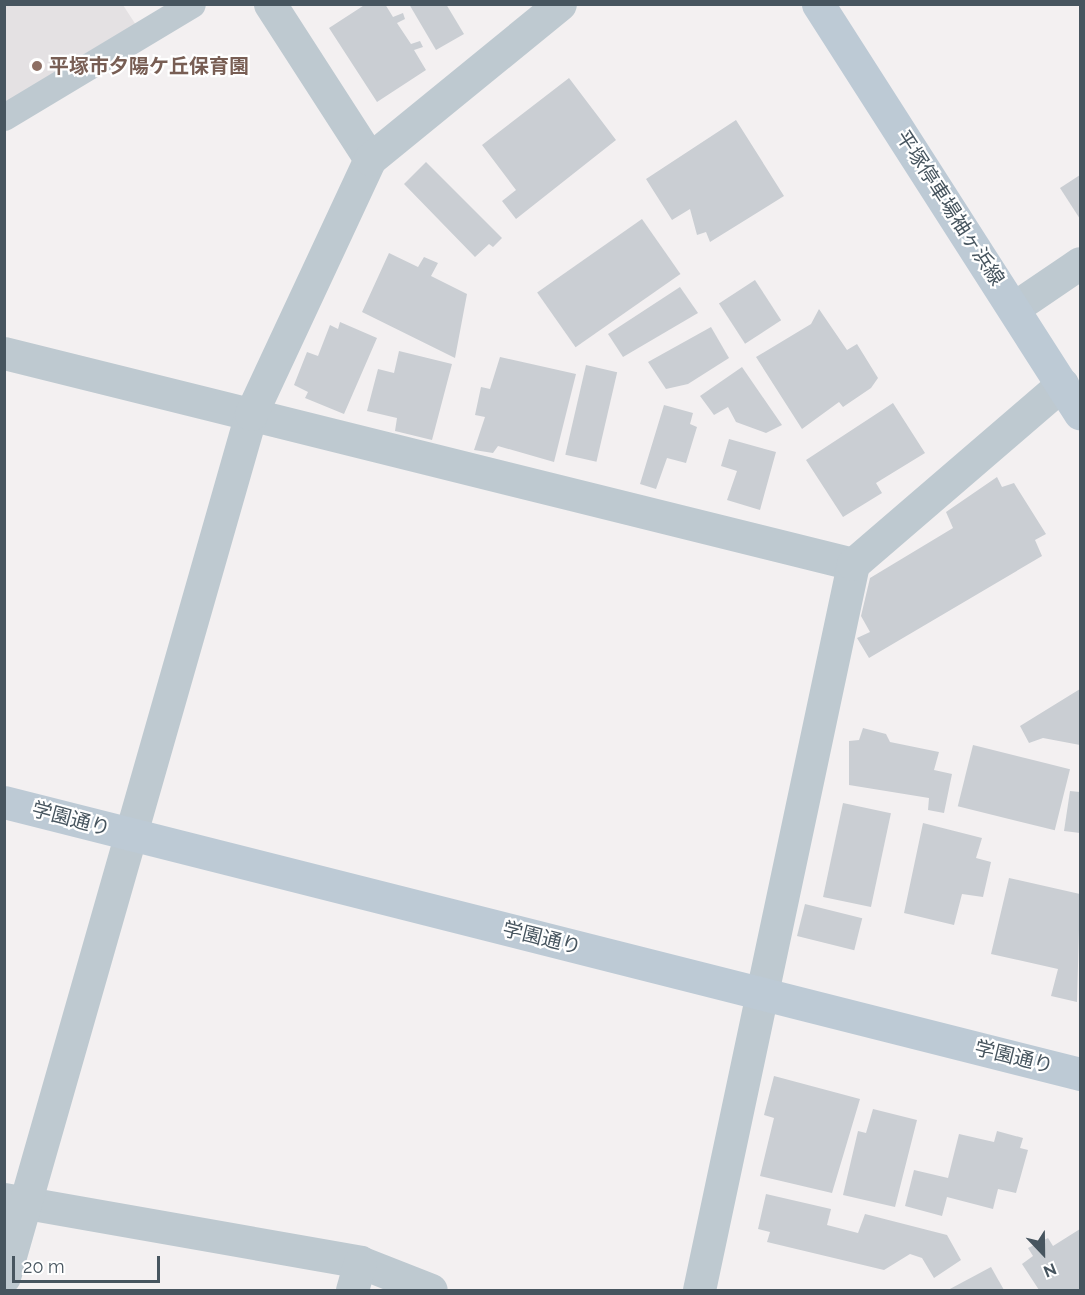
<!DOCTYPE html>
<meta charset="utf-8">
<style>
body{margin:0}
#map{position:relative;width:1085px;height:1295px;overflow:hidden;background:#f3f0f1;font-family:Raleway,"Noto Sans JP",sans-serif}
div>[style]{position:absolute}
.education>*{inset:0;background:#e4e1e3}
.building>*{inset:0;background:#caced3;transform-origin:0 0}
.lane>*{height:27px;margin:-13.5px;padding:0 13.5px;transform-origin:13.5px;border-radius:13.5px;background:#bec9d0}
.street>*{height:33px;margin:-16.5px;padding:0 16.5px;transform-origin:16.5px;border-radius:16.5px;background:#bec9d0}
.secondary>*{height:33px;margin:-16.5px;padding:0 16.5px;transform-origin:16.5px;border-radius:16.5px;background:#bdcad5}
.dots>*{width:16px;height:16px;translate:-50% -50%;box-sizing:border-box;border:3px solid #fff;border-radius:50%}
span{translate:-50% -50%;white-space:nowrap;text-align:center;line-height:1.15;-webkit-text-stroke:4.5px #fff;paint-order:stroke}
.education-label{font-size:20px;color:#785e54;font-weight:700}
.left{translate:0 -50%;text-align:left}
.street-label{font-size:20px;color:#47555f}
.frame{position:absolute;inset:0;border:6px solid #47555f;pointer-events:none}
.north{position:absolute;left:1013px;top:1223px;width:60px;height:60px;-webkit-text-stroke:4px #fff;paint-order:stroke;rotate:158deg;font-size:16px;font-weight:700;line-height:24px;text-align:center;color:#47555f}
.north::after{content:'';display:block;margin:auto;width:21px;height:27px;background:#47555f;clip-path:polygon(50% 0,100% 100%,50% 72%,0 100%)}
.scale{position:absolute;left:12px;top:1256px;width:148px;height:27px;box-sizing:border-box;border:3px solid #47555f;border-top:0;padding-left:8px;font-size:18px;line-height:21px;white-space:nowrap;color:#47555f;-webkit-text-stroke:4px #fff;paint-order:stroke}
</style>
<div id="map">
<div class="education">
<i style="clip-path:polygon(5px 5px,123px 5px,136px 25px,5px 107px)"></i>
</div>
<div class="building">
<i style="clip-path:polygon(366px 4px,385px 4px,393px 17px,403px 13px,405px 19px,397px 23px,411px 44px,420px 41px,423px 47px,414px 50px,426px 70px,377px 102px,329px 28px)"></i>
<i style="clip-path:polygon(409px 4px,446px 4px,464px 34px,436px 50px)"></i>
<i style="clip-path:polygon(569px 78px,616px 140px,516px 219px,502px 201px,516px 190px,482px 145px)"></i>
<i style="clip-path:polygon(736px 120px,784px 196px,710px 242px,706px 232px,697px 235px,690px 209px,672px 220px,646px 179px)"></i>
<i style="clip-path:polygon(426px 162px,502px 238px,493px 247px,489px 244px,475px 257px,404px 184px)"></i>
<i style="clip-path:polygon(1080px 175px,1080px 219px,1060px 188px)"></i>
<i style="left:642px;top:219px;width:67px;height:128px;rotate:55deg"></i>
<i style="clip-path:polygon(389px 253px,418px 267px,424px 257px,438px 263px,431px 276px,467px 294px,455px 358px,362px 312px)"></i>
<i style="left:755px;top:280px;width:48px;height:43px;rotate:57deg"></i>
<i style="clip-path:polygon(680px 287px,698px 313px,623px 357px,608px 334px)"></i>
<i style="clip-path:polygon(819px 309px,847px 350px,857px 344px,878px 378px,871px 388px,843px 407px,839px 402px,802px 429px,756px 357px,811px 324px)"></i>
<i style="clip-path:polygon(340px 322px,377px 338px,344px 414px,305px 398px,308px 392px,294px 385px,307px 352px,318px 356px,330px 325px,338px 329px)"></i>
<i style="clip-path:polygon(711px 327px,729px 358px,688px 384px,666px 389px,648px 362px)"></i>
<i style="clip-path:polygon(399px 351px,452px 364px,432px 440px,395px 431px,397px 418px,367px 411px,378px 369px,394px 373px)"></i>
<i style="clip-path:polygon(500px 357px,576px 374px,554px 462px,498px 446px,493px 453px,474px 450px,485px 417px,475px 415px,481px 387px,490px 389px)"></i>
<i style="left:586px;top:365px;width:32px;height:92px;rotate:13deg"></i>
<i style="clip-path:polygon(742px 367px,782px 425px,766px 433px,736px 422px,728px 407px,714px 415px,700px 396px)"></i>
<i style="clip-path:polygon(893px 403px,925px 453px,876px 483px,882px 493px,843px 517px,806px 460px)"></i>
<i style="clip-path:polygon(664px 405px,693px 413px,690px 424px,697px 427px,686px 463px,667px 458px,656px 489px,640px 484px)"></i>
<i style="clip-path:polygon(729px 439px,776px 452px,760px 510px,727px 500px,737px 471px,721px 466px)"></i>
<i style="clip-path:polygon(997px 477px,1002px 487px,1014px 483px,1046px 534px,1035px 540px,1042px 556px,869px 658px,857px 638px,870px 632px,861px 616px,870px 578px,953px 528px,946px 512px)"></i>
<i style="clip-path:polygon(1080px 689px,1080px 745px,1043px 738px,1029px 743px,1020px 726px)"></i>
<i style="clip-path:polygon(863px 728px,886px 734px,890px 742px,939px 752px,934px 770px,952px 774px,944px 813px,928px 810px,929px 798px,849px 785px,849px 741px,859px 740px)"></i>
<i style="left:973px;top:745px;width:100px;height:63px;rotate:14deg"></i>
<i style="clip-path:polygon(1070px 791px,1080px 792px,1080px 833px,1064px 831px)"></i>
<i style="left:843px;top:803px;width:49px;height:96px;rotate:12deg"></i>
<i style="clip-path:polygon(923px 823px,982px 838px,976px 858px,991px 862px,983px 897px,962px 894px,954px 925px,904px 913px)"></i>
<i style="clip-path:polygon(1009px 878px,1080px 894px,1077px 1002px,1051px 996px,1058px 969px,991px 954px)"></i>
<i style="left:805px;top:904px;width:59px;height:33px;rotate:14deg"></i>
<i style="clip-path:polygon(774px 1076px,860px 1099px,832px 1193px,760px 1176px,774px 1118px,764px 1115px)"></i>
<i style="clip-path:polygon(873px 1109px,917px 1120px,895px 1207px,843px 1195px,858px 1131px,866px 1133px)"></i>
<i style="clip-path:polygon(997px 1131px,1023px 1138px,1020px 1148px,1028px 1150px,1016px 1193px,998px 1189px,993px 1209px,947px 1197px,942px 1216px,905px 1206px,914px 1170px,948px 1178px,959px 1134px,994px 1142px)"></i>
<i style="clip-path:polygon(766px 1194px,831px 1209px,827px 1225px,858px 1233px,865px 1214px,947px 1235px,961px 1260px,934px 1278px,922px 1258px,910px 1254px,884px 1270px,767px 1242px,770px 1232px,758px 1229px)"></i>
<i style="clip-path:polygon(1080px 1229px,1080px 1290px,1039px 1290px,1022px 1264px,1033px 1256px,1028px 1248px,1048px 1238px,1053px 1246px)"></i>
<i style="clip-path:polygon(991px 1267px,1004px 1290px,948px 1290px)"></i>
</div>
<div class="lane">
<i style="left:4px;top:117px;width:219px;rotate:-31deg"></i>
</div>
<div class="street">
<i style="left:270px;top:4px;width:184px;rotate:57.2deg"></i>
<i style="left:1015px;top:307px;width:78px;rotate:-34.1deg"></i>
<i style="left:4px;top:353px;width:875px;rotate:13.96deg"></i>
<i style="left:4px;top:1199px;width:362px;rotate:10deg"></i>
<i style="left:360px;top:1262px;width:76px;rotate:21.5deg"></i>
<i style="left:4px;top:1277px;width:898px;rotate:-74.03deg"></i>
<i style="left:251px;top:414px;width:281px;rotate:-65deg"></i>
<i style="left:370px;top:159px;width:245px;rotate:-39.2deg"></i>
<i style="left:352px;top:1290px;width:29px;rotate:-74deg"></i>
<i style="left:699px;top:1290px;width:742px;rotate:-78.02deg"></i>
<i style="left:853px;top:564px;width:276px;rotate:-40.7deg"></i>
</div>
<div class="secondary">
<i style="left:818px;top:4px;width:486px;rotate:57.4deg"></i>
<i style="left:4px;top:802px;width:1110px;rotate:14.19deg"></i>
</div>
<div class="dots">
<i style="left:37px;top:66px;background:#8d6e63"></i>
</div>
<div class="education-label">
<span class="left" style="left:49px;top:66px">平塚市夕陽ケ丘保育園</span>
</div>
<div class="street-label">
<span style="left:950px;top:208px;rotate:57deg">平塚停車場袖ヶ浜線</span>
<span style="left:71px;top:819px;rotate:15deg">学園通り</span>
<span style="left:542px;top:938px;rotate:14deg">学園通り</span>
<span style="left:1014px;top:1057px;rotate:14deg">学園通り</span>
</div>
<div class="frame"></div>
<div class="north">N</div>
<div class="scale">20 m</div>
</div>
